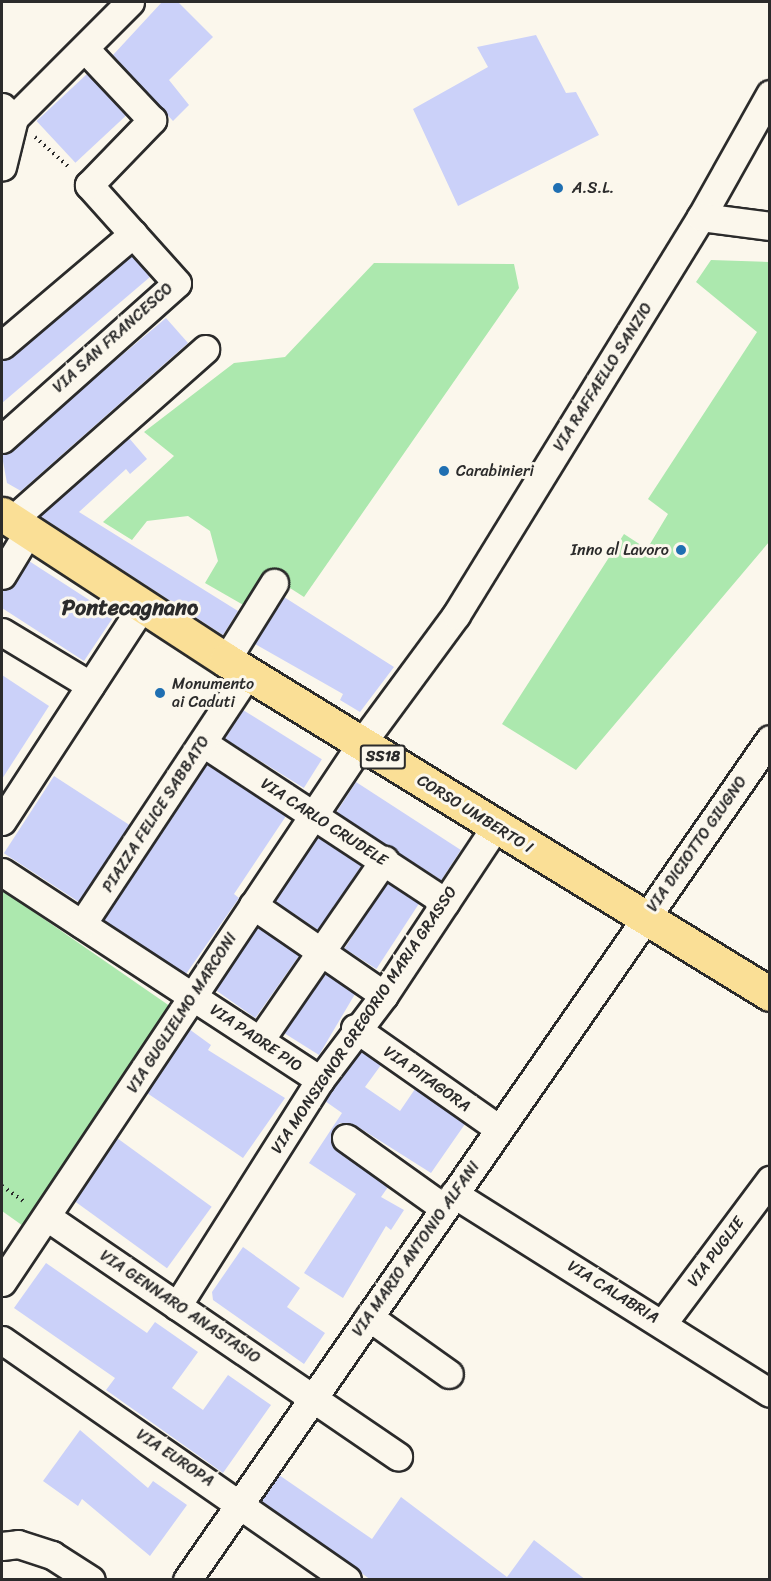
<!DOCTYPE html>
<style>
body{margin:0}
#map{position:relative;width:771px;height:1581px;overflow:hidden;background:#fbf7ec;font-family:Sriracha,sans-serif}
div>[style]{position:absolute}
.green>*{inset:0;background:#ace8ae}
.building>*{inset:0;background:#cbd1f9;transform-origin:0 0}
.path>*{height:4px;margin-top:-2px;transform-origin:0;background:repeating-linear-gradient(90deg,#2b2b2b 0 1.5px,transparent 0 6px)}
.roads{filter:drop-shadow(2px 0 #2b2b2b) drop-shadow(-2px 0 #2b2b2b) drop-shadow(0 2px #2b2b2b) drop-shadow(0 -2px #2b2b2b)}
.minor>*{height:27px;margin:-13.5px;padding:0 13.5px;transform-origin:13.5px;border-radius:13.5px;background:#fbf7ec}
.major>*{height:33px;margin:-16.5px;padding:0 16.5px;transform-origin:16.5px;border-radius:16.5px;background:#fadf96}
.dots>*{width:16px;height:16px;translate:-50% -50%;box-sizing:border-box;border:3px solid #fbf7ec;border-radius:50%}
span{translate:-50% -50%;white-space:nowrap;text-align:center;line-height:1.15;-webkit-text-stroke:6px #fbf7ec;paint-order:stroke}
.shield-label span{padding:2px 4px;background:#fbf7ec;border:2px solid;border-radius:4px;-webkit-text-stroke-width:0}
.shield-label{font-size:15px;color:#2b2b2b;font-weight:700}
.poi-label{font-size:16px;color:#2b2b2b}
.left{translate:0 -50%;text-align:left}
.right{translate:-100% -50%;text-align:right}
.street-label{font-size:16px;color:#2b2b2b}
.district-label{font-size:22px;color:#2b2b2b;font-weight:700}
.frame{position:absolute;inset:0;border:3px solid #2b2b2b;pointer-events:none}
</style>
<div id="map">
<div class="green">
<i style="clip-path:polygon(711px 260px,769px 262px,769px 542px,576px 770px,502px 724px,624px 534px,647px 549px,668px 514px,648px 499px,757px 332px,696px 282px)"></i>
<i style="clip-path:polygon(374px 263px,514px 264px,519px 288px,304px 597px,279px 581px,259px 614px,205px 583px,218px 561px,210px 531px,188px 516px,147px 521px,132px 540px,103px 522px,174px 456px,144px 432px,234px 363px,285px 357px)"></i>
<i style="clip-path:polygon(2px 890px,177px 1011px,26px 1228px,2px 1211px)"></i>
</div>
<div class="building">
<i style="clip-path:polygon(162px 2px,178px 2px,213px 37px,169px 80px,189px 105px,173px 121px,113px 55px)"></i>
<i style="clip-path:polygon(536px 35px,566px 93px,576px 92px,599px 135px,458px 206px,413px 109px,488px 67px,477px 47px)"></i>
<i style="left:87px;top:74px;width:57px;height:69px;rotate:47deg"></i>
<i style="clip-path:polygon(132px 256px,150px 277px,2px 403px,2px 360px)"></i>
<i style="clip-path:polygon(166px 318px,188px 343px,21px 491px,7px 483px,2px 456px)"></i>
<i style="clip-path:polygon(129px 438px,147px 459px,130px 474px,126px 469px,79px 512px,238px 611px,223px 635px,40px 516px)"></i>
<i style="clip-path:polygon(29px 561px,114px 616px,84px 661px,2px 608px,2px 591px,15px 584px)"></i>
<i style="clip-path:polygon(284px 597px,394px 667px,360px 712px,340px 700px,343px 694px,255px 644px)"></i>
<i style="clip-path:polygon(2px 675px,49px 706px,2px 779px)"></i>
<i style="left:243px;top:710px;width:93px;height:34px;rotate:32deg"></i>
<i style="clip-path:polygon(207px 764px,286px 816px,234px 894px,239px 898px,186px 974px,104px 920px)"></i>
<i style="left:54px;top:776px;width:90px;height:92px;rotate:33deg"></i>
<i style="left:356px;top:782px;width:125px;height:36px;rotate:33deg"></i>
<i style="left:318px;top:837px;width:52px;height:77px;rotate:34deg"></i>
<i style="left:387px;top:883px;width:38px;height:78px;rotate:33deg"></i>
<i style="left:258px;top:927px;width:50px;height:76px;rotate:35deg"></i>
<i style="clip-path:polygon(325px 974px,355px 994px,319px 1055px,284px 1033px)"></i>
<i style="clip-path:polygon(189px 1029px,211px 1045px,208px 1050px,285px 1098px,243px 1158px,147px 1093px)"></i>
<i style="clip-path:polygon(361px 1052px,381px 1065px,365px 1087px,400px 1111px,415px 1089px,465px 1124px,431px 1173px,355px 1125px,340px 1123px,333px 1129px,336px 1150px,388px 1187px,381px 1197px,404px 1210px,391px 1230px,386px 1226px,343px 1298px,304px 1273px,356px 1194px,309px 1163px,342px 1113px,325px 1101px)"></i>
<i style="left:117px;top:1138px;width:117px;height:76px;rotate:36deg"></i>
<i style="clip-path:polygon(243px 1247px,300px 1288px,287px 1307px,325px 1333px,304px 1364px,213px 1300px,212px 1292px)"></i>
<i style="clip-path:polygon(46px 1263px,147px 1333px,155px 1322px,198px 1352px,172px 1388px,203px 1410px,228px 1375px,271px 1405px,223px 1473px,106px 1390px,115px 1378px,14px 1308px)"></i>
<i style="clip-path:polygon(80px 1430px,148px 1488px,153px 1481px,187px 1505px,150px 1556px,82px 1499px,78px 1506px,43px 1481px)"></i>
<i style="clip-path:polygon(279px 1475px,372px 1539px,401px 1497px,507px 1577px,534px 1540px,586px 1580px,371px 1580px,261px 1501px)"></i>
</div>
<div class="path">
<i style="left:35px;top:137px;width:47px;rotate:41.5deg"></i>
<i style="left:2px;top:1186px;width:29px;rotate:35deg"></i>
</div>
<div class="roads">
<div class="minor">
<i style="left:2px;top:107px;width:16px;rotate:43deg"></i>
<i style="left:14px;top:118px;width:50px;rotate:103.8deg"></i>
<i style="left:14px;top:118px;width:164px;rotate:-45deg"></i>
<i style="left:701px;top:217px;width:141px;rotate:-60.7deg"></i>
<i style="left:2px;top:345px;width:172px;rotate:-40.3deg"></i>
<i style="left:2px;top:439px;width:234px;rotate:-41.7deg"></i>
<i style="left:177px;top:283px;width:132px;rotate:-131.9deg"></i>
<i style="left:89px;top:185px;width:91px;rotate:-45.9deg"></i>
<i style="left:152px;top:120px;width:98px;rotate:-133.3deg"></i>
<i style="left:12px;top:520px;width:258px;rotate:-41.5deg"></i>
<i style="left:2px;top:575px;width:50px;rotate:-58.8deg"></i>
<i style="left:2px;top:632px;width:103px;rotate:31.1deg"></i>
<i style="left:226px;top:660px;width:91px;rotate:-58.1deg"></i>
<i style="left:203px;top:743px;width:290px;rotate:33.3deg"></i>
<i style="left:2px;top:821px;width:257px;rotate:-56.9deg"></i>
<i style="left:2px;top:872px;width:380px;rotate:33.2deg"></i>
<i style="left:253px;top:905px;width:159px;rotate:34.5deg"></i>
<i style="left:82px;top:924px;width:301px;rotate:-56.5deg"></i>
<i style="left:355px;top:1028px;width:176px;rotate:35deg"></i>
<i style="left:260px;top:1040px;width:219px;rotate:-55.4deg"></i>
<i style="left:346px;top:1138px;width:120px;rotate:35.5deg"></i>
<i style="left:454px;top:1194px;width:373px;rotate:32.2deg"></i>
<i style="left:47px;top:1217px;width:425px;rotate:34.3deg"></i>
<i style="left:2px;top:1282px;width:647px;rotate:-56.29deg"></i>
<i style="left:361px;top:744px;width:160px;rotate:-53.6deg"></i>
<i style="left:456px;top:615px;width:467px;rotate:-58.4deg"></i>
<i style="left:701px;top:217px;width:70px;rotate:7.4deg"></i>
<i style="left:177px;top:1306px;width:267px;rotate:-57.7deg"></i>
<i style="left:320px;top:1080px;width:106px;rotate:-53deg"></i>
<i style="left:384px;top:995px;width:201px;rotate:-56.5deg"></i>
<i style="left:369px;top:1317px;width:98px;rotate:35.5deg"></i>
<i style="left:663px;top:1323px;width:179px;rotate:-53.2deg"></i>
<i style="left:2px;top:1340px;width:420px;rotate:34.8deg"></i>
<i style="left:2px;top:1546px;width:16px;rotate:-7deg"></i>
<i style="left:18px;top:1544px;width:36px;rotate:18deg"></i>
<i style="left:52px;top:1555px;width:46px;rotate:32.7deg"></i>
<i style="left:187px;top:1580px;width:1023px;rotate:-55.27deg"></i>
</div>
<div class="major">
<i style="left:2px;top:514px;width:267px;rotate:33.1deg"></i>
<i style="left:226px;top:660px;width:638px;rotate:31.55deg"></i>
</div>
</div>
<div class="dots">
<i style="left:558px;top:188px;background:#1f6fb2"></i>
<i style="left:444px;top:471px;background:#1f6fb2"></i>
<i style="left:681px;top:550px;background:#1f6fb2"></i>
<i style="left:160px;top:693px;background:#1f6fb2"></i>
</div>
<div class="shield-label">
<span style="left:383px;top:757px">SS18</span>
</div>
<div class="poi-label">
<span class="left" style="left:572px;top:188px">A.S.L.</span>
<span class="left" style="left:456px;top:471px">Carabinieri</span>
<span class="right" style="left:669px;top:550px">Inno al Lavoro</span>
<span class="left" style="left:172px;top:693px">Monumento<br>ai Caduti</span>
</div>
<div class="street-label">
<span style="left:113px;top:338px;rotate:-42deg">VIA SAN FRANCESCO</span>
<span style="left:603px;top:377px;rotate:-58deg">VIA RAFFAELLO SANZIO</span>
<span style="left:156px;top:814px;rotate:-57deg">PIAZZA FELICE SABBATO</span>
<span style="left:475px;top:814px;rotate:32deg">CORSO UMBERTO I</span>
<span style="left:324px;top:822px;rotate:33deg">VIA CARLO CRUDELE</span>
<span style="left:697px;top:844px;rotate:-55deg">VIA DICIOTTO GIUGNO</span>
<span style="left:182px;top:1013px;rotate:-57deg">VIA GUGLIELMO MARCONI</span>
<span style="left:364px;top:1020px;rotate:-56deg">VIA MONSIGNOR GREGORIO MARIA GRASSO</span>
<span style="left:256px;top:1038px;rotate:34deg">VIA PADRE PIO</span>
<span style="left:427px;top:1079px;rotate:35deg">VIA PITAGORA</span>
<span style="left:416px;top:1249px;rotate:-55deg">VIA MARIO ANTONIO ALFANI</span>
<span style="left:716px;top:1252px;rotate:-53deg">VIA PUGLIE</span>
<span style="left:613px;top:1292px;rotate:32deg">VIA CALABRIA</span>
<span style="left:180px;top:1307px;rotate:34deg">VIA GENNARO ANASTASIO</span>
<span style="left:175px;top:1458px;rotate:34deg">VIA EUROPA</span>
</div>
<div class="district-label">
<span style="left:130px;top:608px">Pontecagnano</span>
</div>
<div class="frame"></div>
</div>
